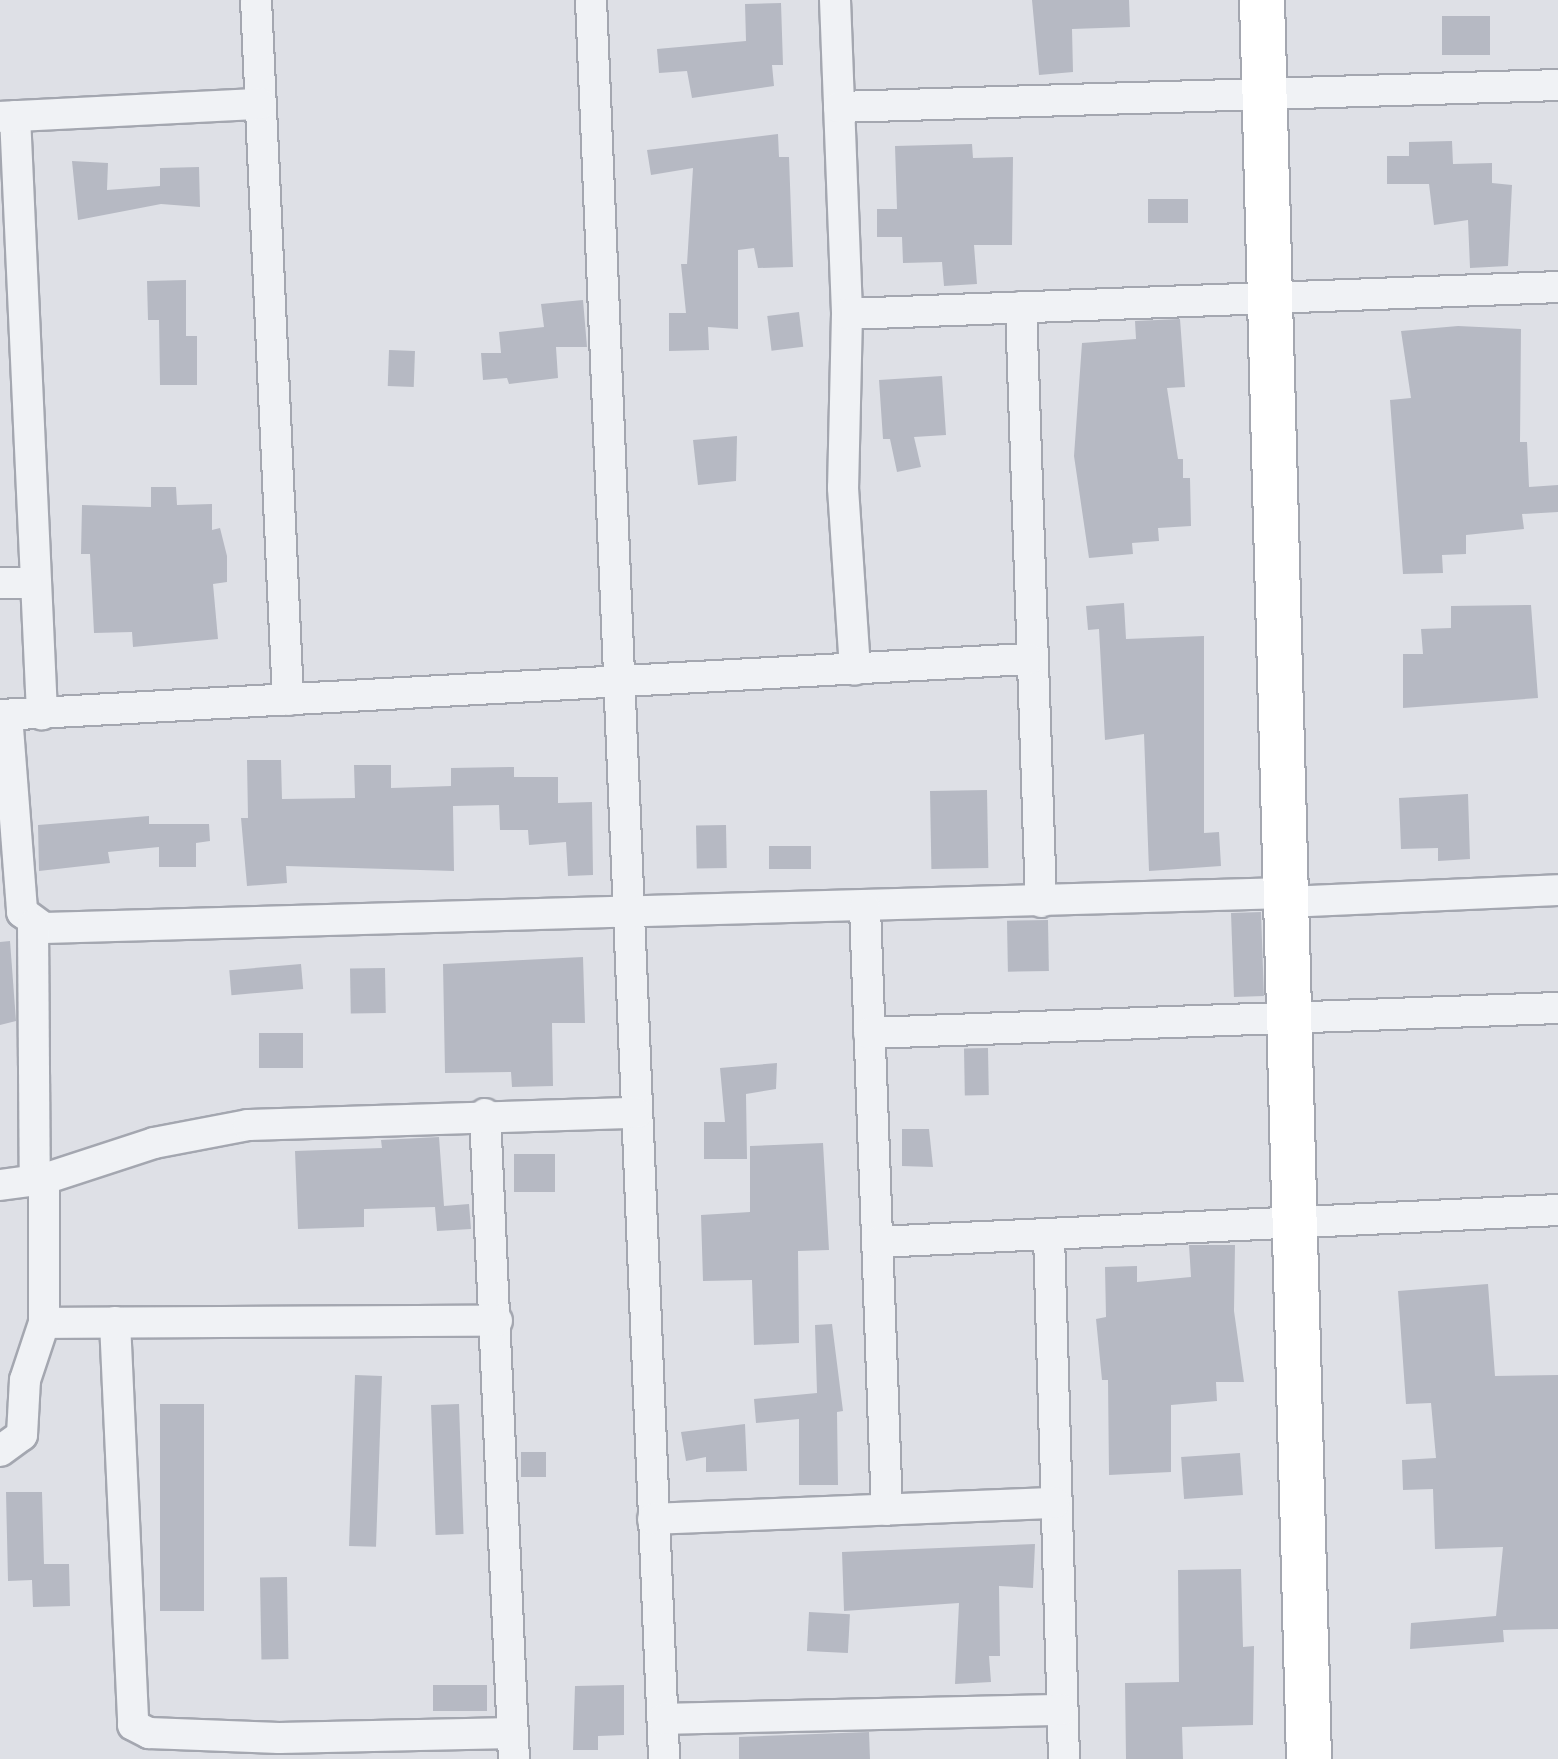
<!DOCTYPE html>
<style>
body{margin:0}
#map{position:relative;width:1558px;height:1759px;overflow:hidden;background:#dee0e6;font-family:"PT Sans",sans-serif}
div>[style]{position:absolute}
.building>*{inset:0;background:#b6b9c3;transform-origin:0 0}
.roads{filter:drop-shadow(2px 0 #a4a7b0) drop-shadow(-2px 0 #a4a7b0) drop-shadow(0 2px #a4a7b0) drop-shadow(0 -2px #a4a7b0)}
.street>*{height:30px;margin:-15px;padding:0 15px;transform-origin:15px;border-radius:15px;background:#f0f2f5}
.secondary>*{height:44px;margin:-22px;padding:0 22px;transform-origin:22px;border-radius:22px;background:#fff}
span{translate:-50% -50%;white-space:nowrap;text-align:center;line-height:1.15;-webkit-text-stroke:8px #edeff4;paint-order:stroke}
</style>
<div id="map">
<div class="building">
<i style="clip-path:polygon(1032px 0,1129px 0,1130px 27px,1072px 29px,1073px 72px,1039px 75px)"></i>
<i style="clip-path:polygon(781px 3px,783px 65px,772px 65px,774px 86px,692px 98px,687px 71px,659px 73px,657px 49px,746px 41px,745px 4px)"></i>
<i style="left:1490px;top:16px;width:39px;height:48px;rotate:90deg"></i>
<i style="clip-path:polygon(778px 134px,779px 157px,789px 157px,793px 267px,758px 268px,754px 248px,738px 250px,738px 329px,708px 327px,709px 350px,669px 351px,669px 313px,686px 313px,681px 264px,687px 264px,693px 168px,651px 175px,647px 150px)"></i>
<i style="clip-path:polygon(1452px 141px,1453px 164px,1492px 163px,1492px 183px,1512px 185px,1508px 266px,1470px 268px,1468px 220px,1434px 225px,1429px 184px,1387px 184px,1387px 156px,1409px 156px,1409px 142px)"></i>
<i style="clip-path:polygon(972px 144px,973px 158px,1013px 157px,1012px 245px,974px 245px,977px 284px,944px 286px,942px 262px,903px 263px,902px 237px,877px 237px,877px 209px,897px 209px,895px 146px)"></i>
<i style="clip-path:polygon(72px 161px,108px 163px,107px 190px,160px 186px,160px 168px,199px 167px,200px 207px,161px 204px,78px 220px)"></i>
<i style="left:1188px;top:199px;width:24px;height:40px;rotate:90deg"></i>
<i style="clip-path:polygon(186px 280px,186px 336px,197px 336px,197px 385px,160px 385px,159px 320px,148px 320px,147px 281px)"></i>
<i style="clip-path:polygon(583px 300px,587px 347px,556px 347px,558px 378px,509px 384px,507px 378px,483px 380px,481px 353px,501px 353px,499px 332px,544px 327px,541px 304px)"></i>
<i style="left:799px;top:312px;width:35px;height:32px;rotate:83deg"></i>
<i style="clip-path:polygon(1180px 319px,1185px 387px,1167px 388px,1178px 459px,1183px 459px,1183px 478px,1190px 478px,1191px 526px,1158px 528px,1159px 541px,1132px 543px,1133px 554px,1089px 558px,1074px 456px,1082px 343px,1136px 339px,1135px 321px)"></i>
<i style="clip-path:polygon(1458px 326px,1521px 329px,1520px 442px,1527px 442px,1529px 487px,1558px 485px,1558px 512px,1522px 514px,1524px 529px,1466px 535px,1466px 554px,1442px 555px,1443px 573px,1403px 574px,1390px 400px,1411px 398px,1401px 331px)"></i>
<i style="left:389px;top:350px;width:26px;height:36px;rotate:2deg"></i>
<i style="clip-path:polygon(942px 376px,946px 435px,914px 437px,921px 467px,897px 472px,890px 439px,883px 439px,879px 380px)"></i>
<i style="clip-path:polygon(737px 436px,736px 481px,698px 485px,693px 440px)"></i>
<i style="clip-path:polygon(151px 487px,176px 487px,177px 505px,212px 504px,212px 530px,220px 528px,227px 556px,227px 582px,213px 584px,218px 639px,133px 647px,132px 632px,94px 633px,90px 554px,81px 554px,82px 505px,151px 507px)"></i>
<i style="clip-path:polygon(1124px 603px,1126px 639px,1204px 636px,1204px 833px,1219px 832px,1221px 866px,1149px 871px,1144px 734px,1105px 740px,1099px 629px,1088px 630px,1086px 606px)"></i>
<i style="clip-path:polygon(1531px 605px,1538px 698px,1403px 708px,1403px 654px,1423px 654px,1421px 629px,1451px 628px,1451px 606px)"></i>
<i style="clip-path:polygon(247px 760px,281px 760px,282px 799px,355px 798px,354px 765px,391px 765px,391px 788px,451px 786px,451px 768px,514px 767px,514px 777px,558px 777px,558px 803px,592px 802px,593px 875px,568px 876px,566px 842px,529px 845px,528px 830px,500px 830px,499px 805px,453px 806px,454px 871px,286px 866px,287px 883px,247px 886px,241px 818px,248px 818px)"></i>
<i style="left:987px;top:790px;width:78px;height:57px;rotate:89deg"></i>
<i style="clip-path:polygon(1468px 794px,1470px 859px,1438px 861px,1438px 848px,1401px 849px,1399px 798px)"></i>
<i style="clip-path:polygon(149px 816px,149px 824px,209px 824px,210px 841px,196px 843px,196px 867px,159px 867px,159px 847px,108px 852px,110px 863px,39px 871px,38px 825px)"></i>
<i style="left:726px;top:825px;width:43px;height:30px;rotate:89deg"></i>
<i style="left:811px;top:846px;width:23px;height:42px;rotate:90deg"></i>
<i style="left:1261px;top:912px;width:84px;height:30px;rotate:88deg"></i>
<i style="left:1048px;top:920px;width:51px;height:41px;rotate:89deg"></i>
<i style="clip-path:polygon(10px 941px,16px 1021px,0 1025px,0 942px)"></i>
<i style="clip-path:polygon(583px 957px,585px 1023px,552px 1023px,553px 1086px,512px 1087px,511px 1072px,445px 1073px,443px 964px)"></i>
<i style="left:301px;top:964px;width:25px;height:72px;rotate:85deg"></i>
<i style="left:385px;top:968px;width:45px;height:35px;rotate:89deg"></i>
<i style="left:303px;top:1033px;width:35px;height:44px;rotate:90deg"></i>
<i style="left:988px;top:1048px;width:47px;height:24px;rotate:89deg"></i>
<i style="clip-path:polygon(777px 1063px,776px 1089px,746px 1094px,747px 1159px,704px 1159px,704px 1122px,725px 1122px,720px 1068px)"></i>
<i style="clip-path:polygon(902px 1129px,929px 1129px,933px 1167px,902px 1166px)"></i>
<i style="clip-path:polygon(439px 1137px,444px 1206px,469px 1204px,471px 1229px,437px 1231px,435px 1207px,364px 1209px,364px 1227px,298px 1229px,295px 1151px,382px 1148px,381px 1140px)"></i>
<i style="clip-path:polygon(823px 1143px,829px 1250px,798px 1251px,799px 1343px,754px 1345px,752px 1280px,703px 1281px,701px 1215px,750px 1212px,750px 1146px)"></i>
<i style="left:555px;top:1154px;width:38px;height:41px;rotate:90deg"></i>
<i style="clip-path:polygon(1189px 1245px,1235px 1245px,1234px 1311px,1244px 1382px,1216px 1382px,1217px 1401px,1171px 1405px,1171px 1472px,1109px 1475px,1108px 1380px,1102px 1380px,1096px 1319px,1106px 1317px,1105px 1267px,1137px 1266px,1137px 1282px,1191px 1277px)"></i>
<i style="clip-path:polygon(1488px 1284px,1495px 1376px,1558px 1375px,1558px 1629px,1503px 1630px,1504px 1642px,1410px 1649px,1411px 1623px,1496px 1616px,1503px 1547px,1435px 1549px,1433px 1489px,1403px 1490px,1402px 1460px,1436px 1458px,1431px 1403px,1406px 1404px,1398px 1291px)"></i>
<i style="clip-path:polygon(832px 1324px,843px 1411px,837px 1412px,838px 1485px,799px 1485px,799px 1419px,756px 1423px,754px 1399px,817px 1393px,815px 1325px)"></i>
<i style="left:355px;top:1375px;width:27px;height:171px;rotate:2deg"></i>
<i style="left:160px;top:1404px;width:44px;height:207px"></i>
<i style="left:459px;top:1404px;width:130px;height:28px;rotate:88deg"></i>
<i style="clip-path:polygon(745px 1424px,747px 1471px,706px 1472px,706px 1457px,686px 1461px,681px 1432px)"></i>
<i style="left:521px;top:1452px;width:25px;height:25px"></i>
<i style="left:1240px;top:1453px;width:42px;height:59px;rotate:86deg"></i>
<i style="clip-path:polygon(6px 1492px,42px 1492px,44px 1564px,69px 1564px,70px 1606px,33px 1607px,32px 1580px,8px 1581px)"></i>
<i style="clip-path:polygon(1035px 1544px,1033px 1588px,999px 1586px,1000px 1656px,989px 1656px,991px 1682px,955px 1684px,959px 1603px,844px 1611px,842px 1552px)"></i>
<i style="clip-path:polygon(1241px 1569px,1243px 1647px,1254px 1646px,1253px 1725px,1182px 1727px,1183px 1759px,1126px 1759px,1125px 1683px,1179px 1682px,1178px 1570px)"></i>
<i style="left:287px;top:1577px;width:82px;height:27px;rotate:89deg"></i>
<i style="left:809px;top:1612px;width:41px;height:39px;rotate:3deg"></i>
<i style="left:433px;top:1685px;width:54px;height:26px"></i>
<i style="clip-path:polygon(624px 1685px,624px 1735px,598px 1736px,598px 1750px,573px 1750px,575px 1686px)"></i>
<i style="clip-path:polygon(869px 1732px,870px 1759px,739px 1759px,739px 1737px)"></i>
</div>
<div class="roads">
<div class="street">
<i style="left:256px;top:0;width:701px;rotate:87.38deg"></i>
<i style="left:591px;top:0;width:1761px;rotate:87.62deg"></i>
<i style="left:835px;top:0;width:314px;rotate:87.8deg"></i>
<i style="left:847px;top:314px;width:174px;rotate:91.3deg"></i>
<i style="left:843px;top:488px;width:182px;rotate:86.2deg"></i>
<i style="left:839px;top:107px;width:719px;rotate:-1.75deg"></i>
<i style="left:15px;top:116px;width:599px;rotate:87.41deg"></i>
<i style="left:0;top:117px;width:261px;rotate:-2.9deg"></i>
<i style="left:1021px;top:307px;width:595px;rotate:88.07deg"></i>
<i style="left:847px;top:314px;width:712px;rotate:-2.17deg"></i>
<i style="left:0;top:583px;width:36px"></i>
<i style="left:0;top:715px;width:1031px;rotate:-3.12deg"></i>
<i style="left:7px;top:715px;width:198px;rotate:85.6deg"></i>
<i style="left:22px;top:912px;width:27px;rotate:36deg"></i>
<i style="left:44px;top:928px;width:1242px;rotate:-1.61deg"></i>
<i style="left:1286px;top:902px;width:272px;rotate:-2.5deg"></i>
<i style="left:865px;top:908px;width:602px;rotate:87.91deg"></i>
<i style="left:33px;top:925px;width:256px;rotate:89.6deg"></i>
<i style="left:869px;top:1033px;width:689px;rotate:-2.08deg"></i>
<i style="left:485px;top:1114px;width:646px;rotate:87.43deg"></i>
<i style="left:0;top:1185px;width:44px;rotate:-7.8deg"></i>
<i style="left:44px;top:1179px;width:116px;rotate:-18.1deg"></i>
<i style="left:154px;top:1143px;width:96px;rotate:-10.8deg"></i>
<i style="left:248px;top:1125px;width:389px;rotate:-1.8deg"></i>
<i style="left:1049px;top:1235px;width:524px;rotate:88.36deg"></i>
<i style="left:877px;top:1242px;width:682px;rotate:-2.69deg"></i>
<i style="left:115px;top:1322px;width:403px;rotate:87.4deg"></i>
<i style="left:133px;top:1725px;width:18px;rotate:27deg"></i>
<i style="left:149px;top:1733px;width:130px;rotate:2.2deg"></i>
<i style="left:279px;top:1738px;width:234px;rotate:-1.2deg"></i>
<i style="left:44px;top:1323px;width:453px;rotate:-0.3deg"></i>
<i style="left:0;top:1451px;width:27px;rotate:-36deg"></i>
<i style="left:22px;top:1435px;width:55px;rotate:-86.9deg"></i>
<i style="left:25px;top:1380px;width:60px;rotate:-71.6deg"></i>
<i style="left:44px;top:1323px;width:144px;rotate:-90deg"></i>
<i style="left:653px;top:1519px;width:402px;rotate:-2.3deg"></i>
<i style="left:663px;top:1719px;width:399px;rotate:-1.3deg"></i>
</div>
<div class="secondary">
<i style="left:1262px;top:0;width:1760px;rotate:88.47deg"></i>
</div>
</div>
</div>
